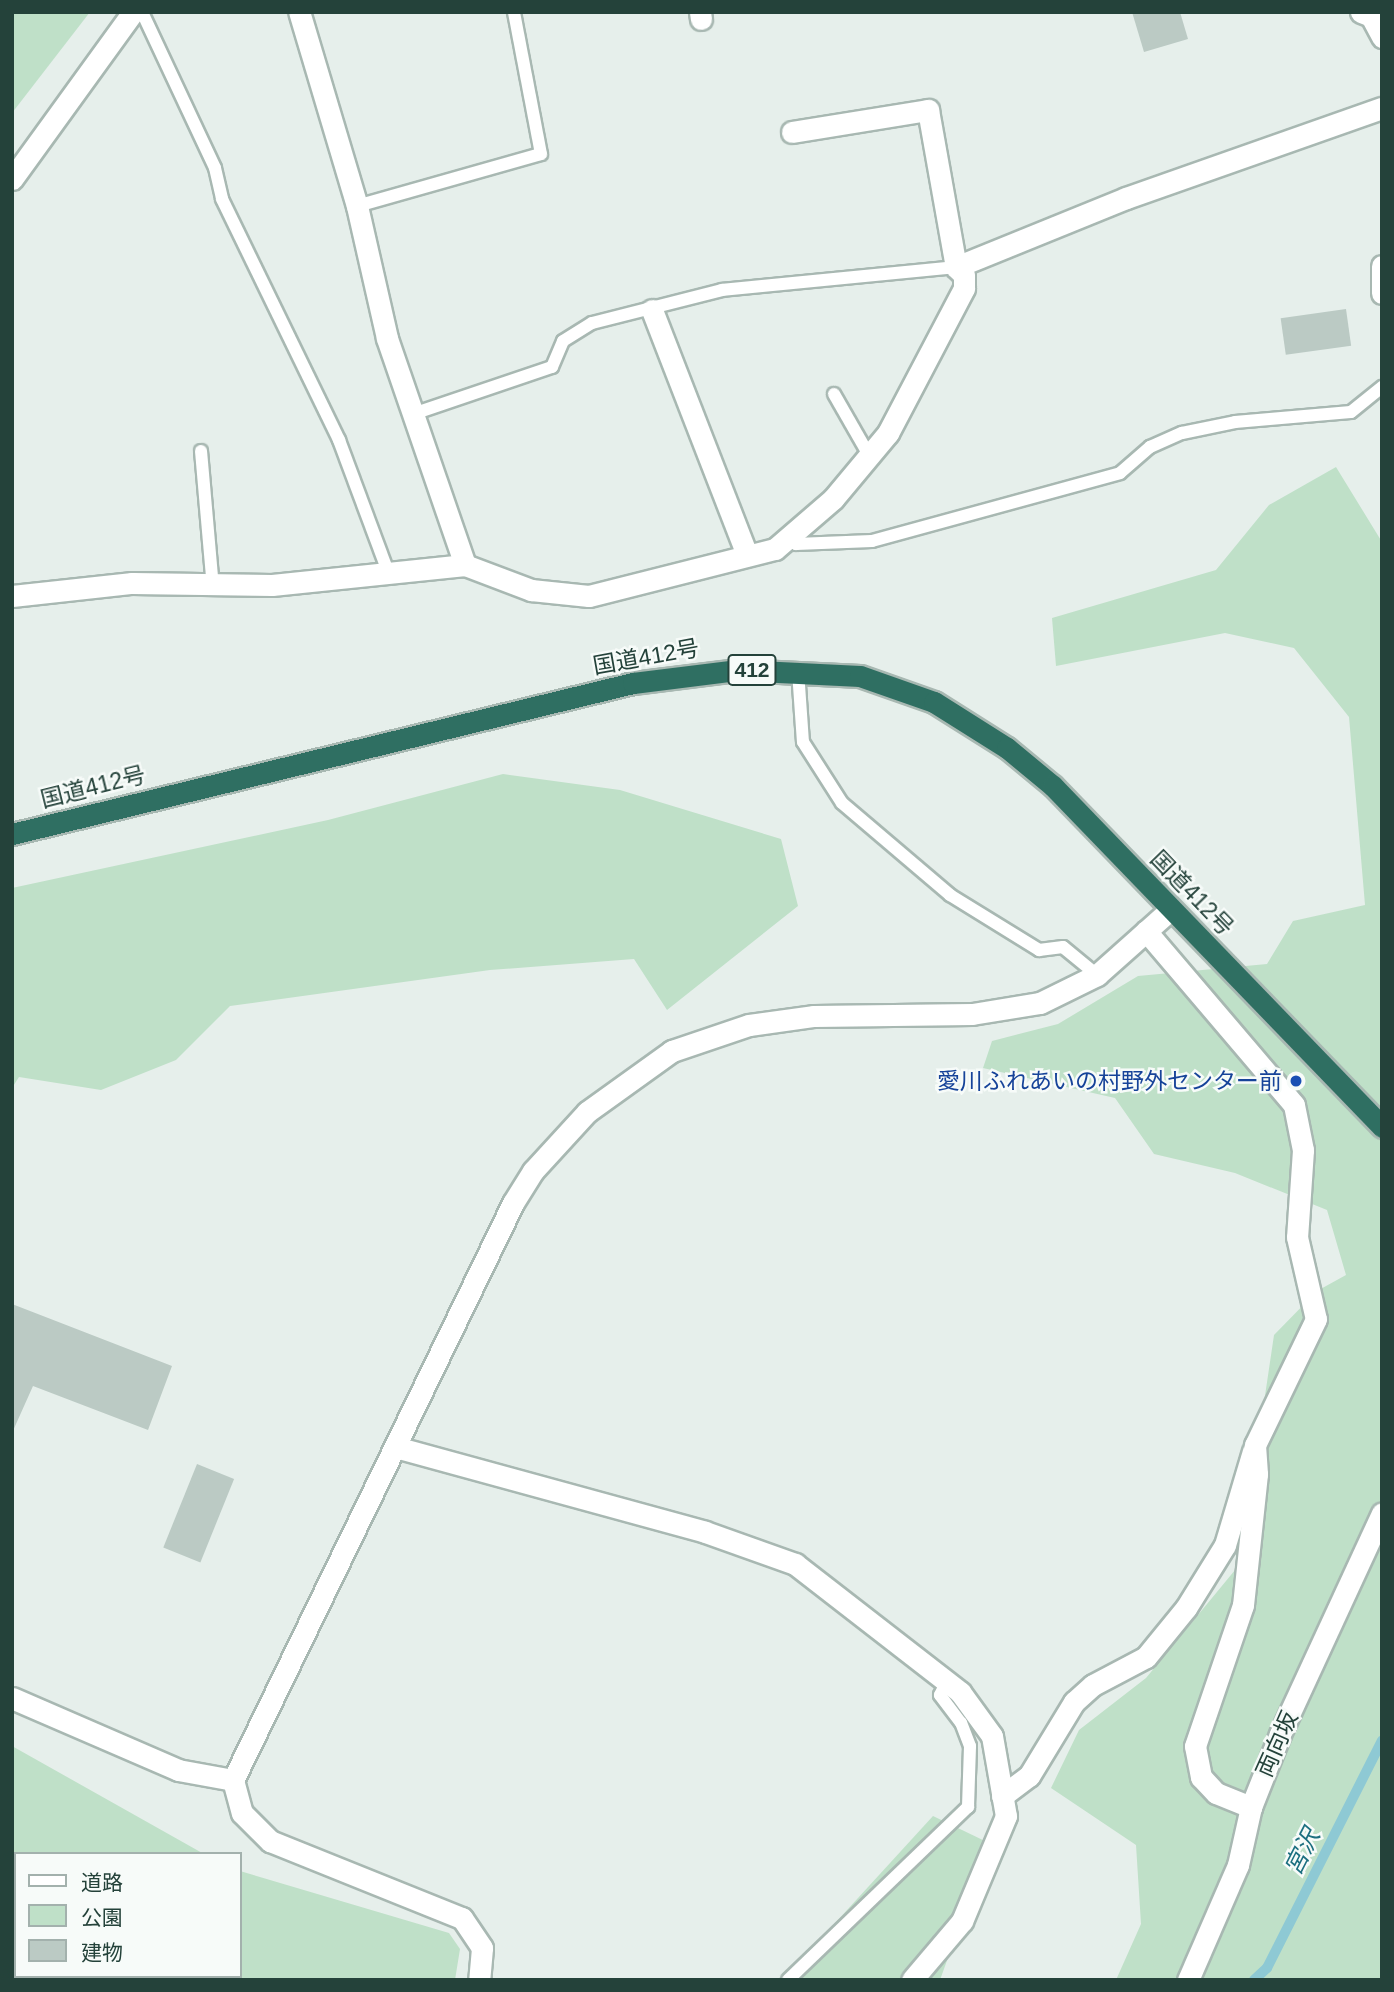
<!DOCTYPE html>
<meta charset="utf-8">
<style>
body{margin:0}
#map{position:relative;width:1394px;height:1992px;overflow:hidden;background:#e6efeb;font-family:Arial,"Noto Sans JP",sans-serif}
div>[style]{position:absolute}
.green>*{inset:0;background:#bfe0c8}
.stream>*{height:10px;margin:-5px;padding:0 5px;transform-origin:5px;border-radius:5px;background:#8ec9d4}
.building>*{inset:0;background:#bbcac4;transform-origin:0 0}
.roads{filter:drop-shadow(2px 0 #a8b8b2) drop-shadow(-2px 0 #a8b8b2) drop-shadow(0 2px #a8b8b2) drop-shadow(0 -2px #a8b8b2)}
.lane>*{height:12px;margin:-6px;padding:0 6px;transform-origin:6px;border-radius:6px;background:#fff}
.street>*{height:21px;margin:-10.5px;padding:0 10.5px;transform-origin:10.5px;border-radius:10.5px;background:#fff}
.secondary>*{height:21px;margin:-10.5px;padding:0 10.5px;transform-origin:10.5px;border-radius:10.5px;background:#fff}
.highway>*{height:21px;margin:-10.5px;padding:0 10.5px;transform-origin:10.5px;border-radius:10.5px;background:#2f6f62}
.dots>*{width:19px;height:19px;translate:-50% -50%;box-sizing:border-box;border:4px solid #f7fbf9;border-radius:50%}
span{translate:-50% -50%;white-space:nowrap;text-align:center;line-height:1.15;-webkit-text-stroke:5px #f7fbf9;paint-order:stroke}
.shield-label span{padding:2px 5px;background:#f7fbf9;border:2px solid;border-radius:5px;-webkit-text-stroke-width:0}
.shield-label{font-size:21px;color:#24423a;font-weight:700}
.street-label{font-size:23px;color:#24423a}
.transit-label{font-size:23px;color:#164399}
.right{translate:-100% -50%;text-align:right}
.water-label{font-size:24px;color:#1c6f80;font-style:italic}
.frame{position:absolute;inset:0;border:14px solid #24423a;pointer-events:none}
.legend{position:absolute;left:14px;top:1852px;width:228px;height:126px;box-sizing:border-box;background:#f7fbf9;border:2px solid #a3b1ad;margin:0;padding:9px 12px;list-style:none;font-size:21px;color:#24423a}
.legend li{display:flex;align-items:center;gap:14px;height:35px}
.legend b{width:35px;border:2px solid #a3b1ad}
</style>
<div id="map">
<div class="green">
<i style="clip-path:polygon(12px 12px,90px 12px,12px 113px)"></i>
<i style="clip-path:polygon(1336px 467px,1382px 542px,1382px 1980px,1116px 1980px,1141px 1924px,1136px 1845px,1051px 1788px,1079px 1730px,1146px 1678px,1240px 1564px,1274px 1335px,1317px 1291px,1346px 1275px,1327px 1210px,1235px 1173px,1154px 1154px,1115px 1098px,983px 1068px,992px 1041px,1058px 1024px,1138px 976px,1267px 964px,1293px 921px,1365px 905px,1349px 717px,1294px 648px,1225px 633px,1056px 666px,1052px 618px,1216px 570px,1269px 505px)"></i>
<i style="clip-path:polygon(503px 774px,620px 790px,781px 839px,798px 906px,667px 1010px,634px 959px,490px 970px,230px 1006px,176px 1060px,101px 1090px,19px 1077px,12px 1088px,12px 888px,328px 820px)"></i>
<i style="clip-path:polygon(12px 1746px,204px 1854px,16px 1854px,16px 1976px,240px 1976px,240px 1871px,449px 1933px,460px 1949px,455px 1980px,12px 1980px)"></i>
<i style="clip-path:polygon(933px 1816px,989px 1843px,940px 1980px,783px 1980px)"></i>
</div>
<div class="stream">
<i style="left:1254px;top:1980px;width:18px;rotate:-43deg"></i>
<i style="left:1267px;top:1968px;width:255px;rotate:-63.2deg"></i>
</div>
<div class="building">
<i style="clip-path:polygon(1132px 12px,1180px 12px,1188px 39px,1144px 52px)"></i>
<i style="left:1346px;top:309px;width:37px;height:66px;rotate:82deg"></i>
<i style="clip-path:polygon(12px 1304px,172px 1366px,148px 1430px,33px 1386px,12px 1433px)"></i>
<i style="left:197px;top:1464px;width:40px;height:90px;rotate:22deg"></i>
</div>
<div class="roads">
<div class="lane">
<i style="left:142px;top:12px;width:172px;rotate:64.9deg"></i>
<i style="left:215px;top:168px;width:32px;rotate:77deg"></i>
<i style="left:222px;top:199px;width:268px;rotate:64.1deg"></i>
<i style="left:339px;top:440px;width:141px;rotate:69.6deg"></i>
<i style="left:357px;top:206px;width:191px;rotate:-15.8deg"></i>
<i style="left:541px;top:154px;width:145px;rotate:-100.8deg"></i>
<i style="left:834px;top:394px;width:70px;rotate:60.2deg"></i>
<i style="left:410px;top:415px;width:150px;rotate:-18.7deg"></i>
<i style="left:552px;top:367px;width:28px;rotate:-67deg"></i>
<i style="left:563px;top:341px;width:34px;rotate:-32deg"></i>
<i style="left:592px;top:323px;width:134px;rotate:-14.2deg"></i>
<i style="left:722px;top:290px;width:235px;rotate:-5.6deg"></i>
<i style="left:201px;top:451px;width:137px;rotate:85deg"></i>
<i style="left:790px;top:539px;width:8px;rotate:40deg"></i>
<i style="left:796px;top:544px;width:76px;rotate:-2.3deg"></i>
<i style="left:872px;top:541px;width:257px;rotate:-15.3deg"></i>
<i style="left:1120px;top:473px;width:40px;rotate:-41deg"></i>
<i style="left:1150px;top:447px;width:35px;rotate:-24deg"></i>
<i style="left:1182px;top:433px;width:54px;rotate:-11.7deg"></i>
<i style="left:1235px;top:422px;width:116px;rotate:-4.9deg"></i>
<i style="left:1351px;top:412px;width:40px;rotate:-39deg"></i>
<i style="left:798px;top:671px;width:71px;rotate:86deg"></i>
<i style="left:803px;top:742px;width:72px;rotate:57.4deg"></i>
<i style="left:842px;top:803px;width:142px;rotate:40.4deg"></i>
<i style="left:950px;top:895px;width:105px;rotate:31.7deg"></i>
<i style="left:1039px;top:950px;width:24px;rotate:-7deg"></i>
<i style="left:1063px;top:947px;width:44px;rotate:39.5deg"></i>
<i style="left:788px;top:1980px;width:250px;rotate:-43.9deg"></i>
<i style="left:968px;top:1807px;width:61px;rotate:-88.1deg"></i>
<i style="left:970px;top:1746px;width:25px;rotate:-111deg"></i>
<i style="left:961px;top:1723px;width:35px;rotate:-127deg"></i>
<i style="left:940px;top:1695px;width:16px;rotate:-63deg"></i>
</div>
<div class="street">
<i style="left:700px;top:12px;width:7px;rotate:82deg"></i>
<i style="left:1361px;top:12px;width:11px;rotate:22deg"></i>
<i style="left:1371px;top:16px;width:24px;rotate:62deg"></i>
<i style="left:792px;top:132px;width:138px;rotate:-9.2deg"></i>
<i style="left:928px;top:110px;width:159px;rotate:79.9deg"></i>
<i style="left:1382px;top:266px;width:27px;rotate:90deg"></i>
<i style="left:652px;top:310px;width:263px;rotate:68.8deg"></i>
<i style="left:465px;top:565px;width:71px;rotate:20.7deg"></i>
<i style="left:531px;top:590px;width:58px;rotate:5.9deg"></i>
<i style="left:589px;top:596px;width:192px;rotate:-14.2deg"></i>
<i style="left:775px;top:549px;width:77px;rotate:-40.8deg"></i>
<i style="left:833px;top:499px;width:86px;rotate:-50.2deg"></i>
<i style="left:888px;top:433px;width:164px;rotate:-62.3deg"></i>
<i style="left:964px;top:288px;width:13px;rotate:-90deg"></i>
<i style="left:964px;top:275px;width:11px;rotate:-135deg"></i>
<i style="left:956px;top:267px;width:183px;rotate:-22.1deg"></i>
<i style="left:1126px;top:198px;width:271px;rotate:-19.4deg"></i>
<i style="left:12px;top:596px;width:121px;rotate:-6.2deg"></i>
<i style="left:132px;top:583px;width:140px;rotate:0.8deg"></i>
<i style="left:272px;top:585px;width:194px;rotate:-5.9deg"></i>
<i style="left:465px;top:565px;width:240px;rotate:-109deg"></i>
<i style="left:387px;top:338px;width:135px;rotate:-102.8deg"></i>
<i style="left:357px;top:206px;width:202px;rotate:-106.6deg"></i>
<i style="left:1146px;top:931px;width:228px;rotate:49.6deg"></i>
<i style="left:1294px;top:1105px;width:46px;rotate:78.7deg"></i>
<i style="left:1303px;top:1150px;width:87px;rotate:93.9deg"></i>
<i style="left:1297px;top:1237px;width:84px;rotate:77deg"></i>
<i style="left:1316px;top:1319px;width:140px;rotate:115.8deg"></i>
<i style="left:1255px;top:1445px;width:29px;rotate:86deg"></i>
<i style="left:1257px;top:1474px;width:132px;rotate:96.1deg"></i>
<i style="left:1243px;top:1605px;width:149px;rotate:108.8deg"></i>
<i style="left:1195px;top:1746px;width:32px;rotate:79deg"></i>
<i style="left:1201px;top:1777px;width:22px;rotate:47deg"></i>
<i style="left:1216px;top:1793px;width:38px;rotate:22deg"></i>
<i style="left:395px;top:1447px;width:321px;rotate:15.3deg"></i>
<i style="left:705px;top:1532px;width:96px;rotate:19.6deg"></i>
<i style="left:795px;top:1564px;width:209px;rotate:37.8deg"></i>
<i style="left:960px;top:1692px;width:54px;rotate:54deg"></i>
<i style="left:992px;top:1736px;width:81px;rotate:80.1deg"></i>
<i style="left:1006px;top:1816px;width:114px;rotate:112.7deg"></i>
<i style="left:962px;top:1921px;width:77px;rotate:130.3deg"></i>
<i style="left:12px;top:1698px;width:181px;rotate:23.4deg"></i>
<i style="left:178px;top:1770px;width:56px;rotate:10.3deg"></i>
<i style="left:233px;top:1780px;width:34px;rotate:75deg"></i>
<i style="left:242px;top:1813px;width:40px;rotate:45deg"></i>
<i style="left:270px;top:1841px;width:207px;rotate:21.9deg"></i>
<i style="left:462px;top:1918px;width:36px;rotate:56deg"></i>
<i style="left:482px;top:1948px;width:32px;rotate:95deg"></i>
<i style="left:1002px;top:1796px;width:34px;rotate:-37deg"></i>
<i style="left:1029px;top:1776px;width:87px;rotate:-58.7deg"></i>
<i style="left:1074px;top:1702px;width:25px;rotate:-42deg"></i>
<i style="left:1093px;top:1685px;width:60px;rotate:-27.8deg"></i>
<i style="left:1146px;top:1657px;width:63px;rotate:-50.8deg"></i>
<i style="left:1186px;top:1608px;width:74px;rotate:-58.2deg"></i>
<i style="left:1225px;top:1545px;width:98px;rotate:-73.4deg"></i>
<i style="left:1188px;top:1980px;width:125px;rotate:-66.5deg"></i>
<i style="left:1238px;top:1865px;width:59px;rotate:-77.4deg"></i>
<i style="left:1251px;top:1807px;width:79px;rotate:-68.3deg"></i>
<i style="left:1280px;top:1734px;width:243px;rotate:-65.2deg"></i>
</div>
<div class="secondary">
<i style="left:12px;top:179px;width:206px;rotate:-54.1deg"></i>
<i style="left:233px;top:1780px;width:641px;rotate:-64.11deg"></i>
<i style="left:513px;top:1203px;width:38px;rotate:-58deg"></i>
<i style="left:533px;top:1171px;width:80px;rotate:-47.5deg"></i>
<i style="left:587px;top:1112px;width:105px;rotate:-35.7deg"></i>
<i style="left:672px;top:1051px;width:81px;rotate:-18.7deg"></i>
<i style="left:749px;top:1025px;width:66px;rotate:-7.9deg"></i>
<i style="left:814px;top:1016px;width:158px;rotate:-0.7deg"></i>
<i style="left:972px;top:1014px;width:69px;rotate:-9.2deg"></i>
<i style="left:1040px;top:1003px;width:64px;rotate:-26.2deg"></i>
<i style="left:1097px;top:975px;width:98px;rotate:-41.7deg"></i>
</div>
<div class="highway">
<i style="left:12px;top:834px;width:639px;rotate:-13.67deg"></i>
<i style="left:633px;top:683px;width:106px;rotate:-7.1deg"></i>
<i style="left:738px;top:670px;width:122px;rotate:2.8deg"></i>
<i style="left:860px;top:676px;width:78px;rotate:19.4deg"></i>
<i style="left:934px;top:702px;width:86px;rotate:32.2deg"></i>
<i style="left:1007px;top:748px;width:60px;rotate:39.6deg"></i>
<i style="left:1053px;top:786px;width:474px;rotate:46deg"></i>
</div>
</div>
<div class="dots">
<i style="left:1296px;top:1081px;background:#1a4fb4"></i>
</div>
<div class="shield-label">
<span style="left:752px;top:670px">412</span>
</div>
<div class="street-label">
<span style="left:646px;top:657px;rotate:-10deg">国道412号</span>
<span style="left:93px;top:787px;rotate:-14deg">国道412号</span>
<span style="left:1192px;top:893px;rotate:46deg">国道412号</span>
<span style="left:1277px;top:1744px;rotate:-66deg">両向坂</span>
</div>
<div class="transit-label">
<span class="right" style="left:1282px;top:1081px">愛川ふれあいの村野外センター前</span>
</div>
<div class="water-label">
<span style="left:1302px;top:1852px;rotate:-63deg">宮沢</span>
</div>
<div class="frame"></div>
<ul class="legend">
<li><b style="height:9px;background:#fff"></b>道路</li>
<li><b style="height:19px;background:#bfe0c8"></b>公園</li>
<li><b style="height:19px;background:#bbcac4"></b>建物</li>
</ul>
</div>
